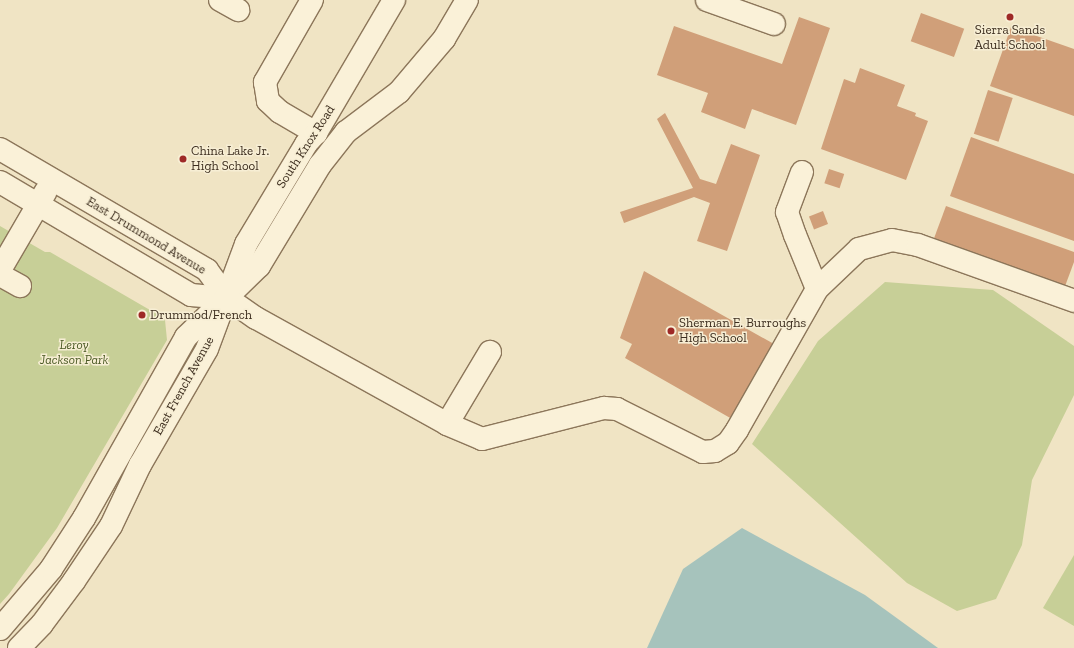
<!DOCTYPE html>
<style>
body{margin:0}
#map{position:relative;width:1074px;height:648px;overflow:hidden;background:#f0e4c4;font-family:"Zilla Slab",serif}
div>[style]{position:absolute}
.green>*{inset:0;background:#c7cf97}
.water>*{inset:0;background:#a6c3bc}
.building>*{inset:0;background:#d09f79;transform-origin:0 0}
.roads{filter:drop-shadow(1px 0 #8c765a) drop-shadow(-1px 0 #8c765a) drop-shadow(0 1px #8c765a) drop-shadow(0 -1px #8c765a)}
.minor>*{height:22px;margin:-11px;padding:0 11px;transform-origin:11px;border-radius:11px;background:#faf1d8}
.dots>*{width:11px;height:11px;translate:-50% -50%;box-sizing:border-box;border:2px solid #f7eed4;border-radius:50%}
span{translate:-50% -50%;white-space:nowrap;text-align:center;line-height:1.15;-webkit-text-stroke:3px #f7eed4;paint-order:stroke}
.poi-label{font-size:13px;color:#3c2d1e}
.left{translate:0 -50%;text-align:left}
.street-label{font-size:13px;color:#3c2d1e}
.park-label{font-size:13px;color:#4a5924;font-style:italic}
</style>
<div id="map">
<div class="green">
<i style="clip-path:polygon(0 226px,45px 252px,50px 252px,162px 317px,165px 320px,167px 340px,57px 528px,9px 594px,0 604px)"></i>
<i style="clip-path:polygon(885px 282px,993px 290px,1074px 346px,1074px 395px,1032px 480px,1022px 545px,996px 599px,957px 611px,907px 583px,752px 444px,818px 341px)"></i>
<i style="clip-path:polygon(1074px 555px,1074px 626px,1043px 608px)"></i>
</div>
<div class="water">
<i style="clip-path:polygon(742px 528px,865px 595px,938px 648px,647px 648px,683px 569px)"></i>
</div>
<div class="building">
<i style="left:921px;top:13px;width:46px;height:30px;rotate:20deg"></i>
<i style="clip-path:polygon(799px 17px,830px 28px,796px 125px,752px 109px,745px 129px,701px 112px,708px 93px,657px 75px,674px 26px,782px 64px)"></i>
<i style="clip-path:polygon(1011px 27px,1074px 49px,1074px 116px,990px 86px)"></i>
<i style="clip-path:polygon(860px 68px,905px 85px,897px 106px,916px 113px,915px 116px,928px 121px,906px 180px,821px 149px,844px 79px,855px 83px)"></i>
<i style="left:988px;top:90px;width:26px;height:46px;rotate:18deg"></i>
<i style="clip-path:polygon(665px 113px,700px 179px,716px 184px,731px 144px,760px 155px,727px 251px,697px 241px,710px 203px,694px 197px,624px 223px,620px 212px,693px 188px,657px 119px)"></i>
<i style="clip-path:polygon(971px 137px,1074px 174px,1074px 241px,950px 196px)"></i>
<i style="left:829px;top:169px;width:16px;height:15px;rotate:18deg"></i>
<i style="clip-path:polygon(946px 206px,1074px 252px,1074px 262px,1064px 289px,933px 241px)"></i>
<i style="left:823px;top:211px;width:14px;height:15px;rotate:69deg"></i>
<i style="clip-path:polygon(644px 271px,774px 344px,732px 419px,625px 358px,632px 344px,620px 338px)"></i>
</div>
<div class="roads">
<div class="minor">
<i style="left:220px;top:0;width:21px;rotate:29deg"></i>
<i style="left:312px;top:0;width:95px;rotate:119.8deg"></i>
<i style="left:265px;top:82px;width:19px;rotate:81deg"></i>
<i style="left:268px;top:101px;width:16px;rotate:43deg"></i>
<i style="left:280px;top:112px;width:42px;rotate:30.3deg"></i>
<i style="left:707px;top:0;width:71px;rotate:19.7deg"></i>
<i style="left:0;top:149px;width:240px;rotate:30.3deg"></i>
<i style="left:207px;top:270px;width:34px;rotate:54deg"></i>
<i style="left:227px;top:298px;width:35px;rotate:35deg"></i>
<i style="left:256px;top:318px;width:218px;rotate:29deg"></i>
<i style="left:447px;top:424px;width:38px;rotate:23deg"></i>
<i style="left:482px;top:439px;width:126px;rotate:-14.3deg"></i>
<i style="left:604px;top:408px;width:13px;rotate:4deg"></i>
<i style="left:617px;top:409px;width:96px;rotate:26.6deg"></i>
<i style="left:703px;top:452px;width:12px;rotate:-5deg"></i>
<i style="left:715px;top:451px;width:15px;rotate:-32deg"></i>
<i style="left:728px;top:443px;width:16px;rotate:-55deg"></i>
<i style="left:737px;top:430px;width:162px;rotate:-60.4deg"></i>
<i style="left:817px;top:289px;width:58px;rotate:-43.6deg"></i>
<i style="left:859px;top:249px;width:34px;rotate:-15deg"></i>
<i style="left:892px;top:240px;width:26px;rotate:11deg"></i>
<i style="left:918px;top:245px;width:166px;rotate:19.7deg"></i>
<i style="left:802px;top:172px;width:43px;rotate:110.6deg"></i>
<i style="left:787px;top:212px;width:24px;rotate:71deg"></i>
<i style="left:795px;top:235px;width:58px;rotate:67.8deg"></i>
<i style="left:0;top:182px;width:222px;rotate:30.6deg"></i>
<i style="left:191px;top:295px;width:36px;rotate:5deg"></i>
<i style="left:0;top:270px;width:91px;rotate:-59.8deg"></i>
<i style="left:0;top:275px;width:23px;rotate:29deg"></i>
<i style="left:447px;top:424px;width:84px;rotate:-59.2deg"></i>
<i style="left:0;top:629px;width:79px;rotate:-49.6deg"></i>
<i style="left:51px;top:569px;width:61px;rotate:-57.1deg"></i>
<i style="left:84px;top:518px;width:208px;rotate:-60.6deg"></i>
<i style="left:186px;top:337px;width:102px;rotate:-44.2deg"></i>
<i style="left:259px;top:266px;width:118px;rotate:-58.9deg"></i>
<i style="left:320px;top:165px;width:42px;rotate:-51.8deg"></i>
<i style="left:346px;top:132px;width:66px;rotate:-37deg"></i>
<i style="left:399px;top:92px;width:70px;rotate:-49.7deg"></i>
<i style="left:444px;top:39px;width:45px;rotate:-59.5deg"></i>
<i style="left:19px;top:648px;width:33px;rotate:-46deg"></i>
<i style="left:42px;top:624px;width:54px;rotate:-53.3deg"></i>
<i style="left:74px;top:581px;width:66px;rotate:-56.1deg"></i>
<i style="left:111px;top:526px;width:68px;rotate:-64.6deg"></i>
<i style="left:140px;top:465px;width:134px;rotate:-60deg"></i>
<i style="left:207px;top:349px;width:112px;rotate:-69.6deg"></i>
<i style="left:246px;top:244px;width:117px;rotate:-59deg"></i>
<i style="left:306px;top:144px;width:15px;rotate:-48deg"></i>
<i style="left:316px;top:133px;width:154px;rotate:-59.6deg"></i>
</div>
</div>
<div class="dots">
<i style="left:1010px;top:17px;background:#9e2926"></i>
<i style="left:183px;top:159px;background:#9e2926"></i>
<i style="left:142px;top:315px;background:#9e2926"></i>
<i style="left:671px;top:331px;background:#9e2926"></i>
</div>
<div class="poi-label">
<span style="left:1010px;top:38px">Sierra Sands<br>Adult School</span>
<span class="left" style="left:191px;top:159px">China Lake Jr.<br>High School</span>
<span class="left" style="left:150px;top:315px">Drummod/French</span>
<span class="left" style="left:679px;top:331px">Sherman E. Burroughs<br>High School</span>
</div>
<div class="street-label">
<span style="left:306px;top:147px;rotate:-57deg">South Knox Road</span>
<span style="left:146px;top:236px;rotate:31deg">East Drummond Avenue</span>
<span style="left:184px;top:386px;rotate:-61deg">East French Avenue</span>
</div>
<div class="park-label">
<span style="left:74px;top:353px">Leroy<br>Jackson Park</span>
</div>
</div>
